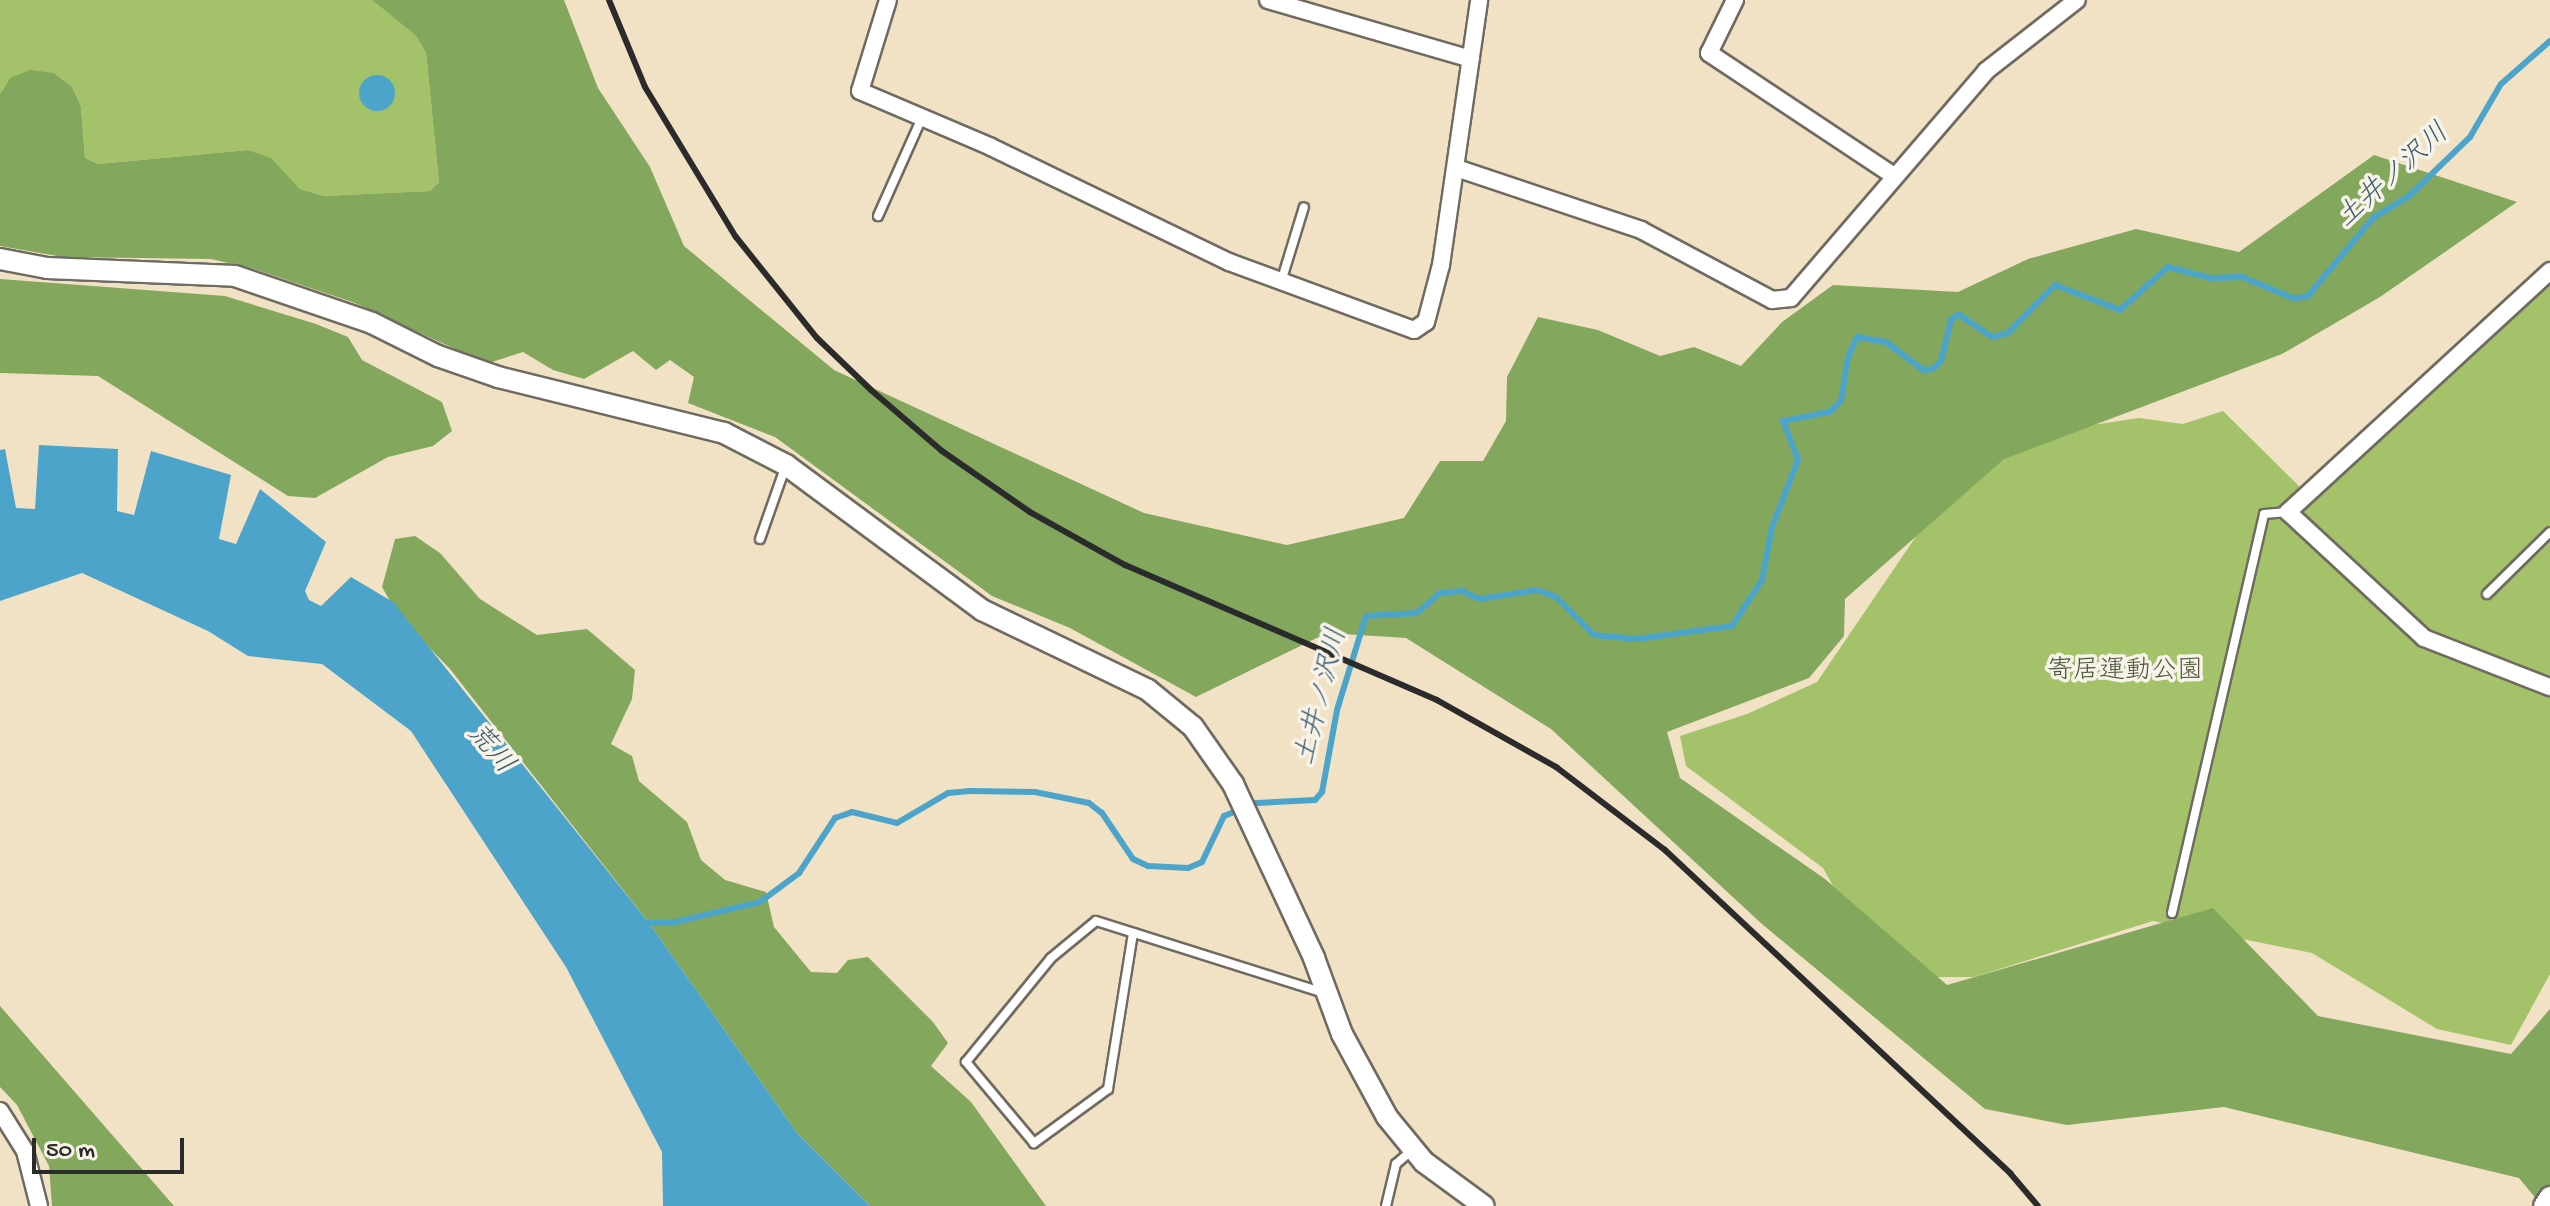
<!DOCTYPE html>
<meta charset="utf-8">
<style>
body{margin:0}
#map{position:relative;width:2550px;height:1206px;overflow:hidden;background:#f1e2c6;font-family:"Gochi Hand","Klee One",sans-serif}
div>[style]{position:absolute}
.green>*{inset:0;background:#a4c269}
.forest>*{inset:0;background:#83a85d}
.water>*{inset:0;background:#4da4ca}
.round{border-radius:50%}
.stream>*{height:6px;margin:-3px;padding:0 3px;transform-origin:3px;border-radius:3px;background:#4da4ca}
.roads{filter:drop-shadow(2px 0 #706b61) drop-shadow(-2px 0 #706b61) drop-shadow(0 2px #706b61) drop-shadow(0 -2px #706b61)}
.service>*{height:8px;margin:-4px;padding:0 4px;transform-origin:4px;border-radius:4px;background:#fff}
.minor>*{height:16px;margin:-8px;padding:0 8px;transform-origin:8px;border-radius:8px;background:#fff}
.tertiary>*{height:20px;margin:-10px;padding:0 10px;transform-origin:10px;border-radius:10px;background:#fff}
.rail>*{height:6px;margin:-3px;padding:0 3px;transform-origin:3px;border-radius:3px;background:#2b2b2b}
span{translate:-50% -50%;white-space:nowrap;text-align:center;line-height:1.15;-webkit-text-stroke:7px #f7f3e8;paint-order:stroke}
.park-label{font-size:26px;color:#4f583e}
.water-label{font-size:28px;color:#395b6b;font-style:italic}
.scale{position:absolute;left:32px;top:1138px;width:152px;height:36px;box-sizing:border-box;border:4px solid #2b2b2b;border-top:0;padding-left:10px;font-size:24px;line-height:28px;white-space:nowrap;color:#2b2b2b;-webkit-text-stroke:6px #f7f3e8;paint-order:stroke}
</style>
<div id="map">
<div class="green">
<i style="clip-path:polygon(0 0,372px 0,416px 36px,426px 53px,439px 182px,430px 191px,324px 196px,300px 189px,271px 159px,248px 150px,98px 164px,85px 158px,81px 106px,72px 87px,54px 73px,8px 81px,0 94px)"></i>
<i style="clip-path:polygon(2550px 280px,2550px 974px,2511px 1045px,2437px 1029px,2312px 953px,2153px 921px,1974px 977px,1922px 977px,1859px 932px,1823px 868px,1686px 766px,1680px 736px,1747px 714px,1817px 682px,1951px 485px,2039px 433px,2139px 418px,2183px 424px,2223px 411px,2309px 496px)"></i>
</div>
<div class="forest">
<i style="clip-path:polygon(372px 0,564px 0,598px 88px,650px 167px,684px 246px,834px 370px,1144px 513px,1287px 545px,1404px 518px,1440px 461px,1483px 461px,1506px 421px,1507px 377px,1538px 317px,1598px 330px,1660px 356px,1694px 347px,1741px 366px,1782px 322px,1833px 285px,1958px 292px,2028px 259px,2136px 229px,2239px 252px,2374px 155px,2517px 202px,2380px 297px,2282px 354px,2004px 459px,1845px 599px,1844px 636px,1809px 678px,1667px 732px,1680px 778px,1825px 879px,1947px 985px,2213px 908px,2318px 1016px,2511px 1054px,2550px 1009px,2550px 1206px,2542px 1206px,2519px 1178px,2224px 1107px,2067px 1125px,1985px 1109px,1762px 924px,1551px 729px,1406px 638px,1327px 633px,1196px 697px,1070px 628px,992px 596px,775px 437px,688px 403px,694px 377px,670px 360px,656px 370px,633px 351px,584px 379px,553px 370px,523px 352px,492px 362px,466px 354px,355px 303px,254px 269px,211px 259px,63px 257px,0 246px,0 94px,10px 78px,30px 70px,54px 73px,72px 87px,81px 106px,85px 158px,98px 164px,248px 150px,271px 158px,300px 189px,324px 196px,430px 191px,439px 182px,426px 53px,416px 36px)"></i>
<i style="clip-path:polygon(0 279px,225px 296px,316px 324px,348px 337px,362px 360px,442px 402px,452px 431px,433px 446px,388px 457px,315px 498px,288px 496px,98px 376px,0 373px)"></i>
<i style="clip-path:polygon(415px 536px,440px 553px,480px 599px,537px 635px,587px 629px,635px 670px,632px 699px,611px 744px,632px 756px,639px 781px,687px 822px,701px 860px,725px 880px,766px 892px,774px 927px,811px 972px,837px 973px,848px 960px,868px 957px,933px 1022px,948px 1043px,931px 1066px,971px 1102px,1046px 1206px,870px 1206px,797px 1133px,649px 923px,450px 669px,398px 615px,382px 587px,395px 539px)"></i>
<i style="clip-path:polygon(0 1006px,174px 1206px,52px 1206px,49px 1166px,17px 1105px,0 1087px)"></i>
</div>
<div class="water">
<i class="round" style="left:359px;top:75px;width:36px;height:36px"></i>
<i style="clip-path:polygon(39px 445px,118px 449px,117px 511px,134px 515px,151px 451px,231px 475px,219px 539px,236px 544px,260px 489px,326px 542px,305px 591px,309px 600px,321px 606px,351px 577px,393px 602px,649px 923px,797px 1133px,870px 1206px,663px 1206px,662px 1152px,566px 967px,411px 731px,322px 664px,248px 656px,208px 631px,82px 573px,0 601px,0 450px,5px 449px,16px 508px,35px 509px)"></i>
</div>
<div class="stream">
<i style="left:644px;top:923px;width:27px"></i>
<i style="left:671px;top:923px;width:91px;rotate:-13.3deg"></i>
<i style="left:760px;top:902px;width:49px;rotate:-36.6deg"></i>
<i style="left:799px;top:873px;width:66px;rotate:-56.8deg"></i>
<i style="left:835px;top:818px;width:18px;rotate:-19deg"></i>
<i style="left:852px;top:812px;width:46px;rotate:13.7deg"></i>
<i style="left:897px;top:823px;width:59px;rotate:-30.5deg"></i>
<i style="left:948px;top:793px;width:22px;rotate:-5deg"></i>
<i style="left:970px;top:791px;width:65px;rotate:0.9deg"></i>
<i style="left:1035px;top:792px;width:55px;rotate:11.5deg"></i>
<i style="left:1089px;top:803px;width:16px;rotate:38deg"></i>
<i style="left:1102px;top:813px;width:55px;rotate:56deg"></i>
<i style="left:1133px;top:859px;width:17px;rotate:25deg"></i>
<i style="left:1148px;top:866px;width:40px;rotate:2.9deg"></i>
<i style="left:1188px;top:868px;width:15px;rotate:-23deg"></i>
<i style="left:1202px;top:862px;width:51px;rotate:-64.4deg"></i>
<i style="left:1224px;top:816px;width:35px;rotate:-22deg"></i>
<i style="left:1257px;top:803px;width:58px;rotate:-3deg"></i>
<i style="left:1315px;top:800px;width:11px;rotate:-49deg"></i>
<i style="left:1322px;top:792px;width:83px;rotate:-79.6deg"></i>
<i style="left:1337px;top:710px;width:98px;rotate:-72.9deg"></i>
<i style="left:1366px;top:616px;width:51px;rotate:-3.4deg"></i>
<i style="left:1417px;top:613px;width:30px;rotate:-41deg"></i>
<i style="left:1440px;top:593px;width:22px;rotate:-5deg"></i>
<i style="left:1462px;top:591px;width:19px;rotate:25deg"></i>
<i style="left:1479px;top:599px;width:59px;rotate:-8.8deg"></i>
<i style="left:1537px;top:590px;width:20px;rotate:20deg"></i>
<i style="left:1556px;top:597px;width:54px;rotate:45deg"></i>
<i style="left:1594px;top:635px;width:42px;rotate:5.4deg"></i>
<i style="left:1636px;top:639px;width:97px;rotate:-7.7deg"></i>
<i style="left:1732px;top:626px;width:55px;rotate:-56.9deg"></i>
<i style="left:1762px;top:580px;width:54px;rotate:-79.3deg"></i>
<i style="left:1772px;top:527px;width:72px;rotate:-68.8deg"></i>
<i style="left:1798px;top:460px;width:42px;rotate:-111deg"></i>
<i style="left:1783px;top:421px;width:47px;rotate:-11.1deg"></i>
<i style="left:1829px;top:412px;width:16px;rotate:-43deg"></i>
<i style="left:1841px;top:401px;width:45px;rotate:-81deg"></i>
<i style="left:1848px;top:357px;width:22px;rotate:-66deg"></i>
<i style="left:1857px;top:337px;width:29px;rotate:10deg"></i>
<i style="left:1886px;top:342px;width:46px;rotate:37.1deg"></i>
<i style="left:1923px;top:370px;width:10px;rotate:-6deg"></i>
<i style="left:1933px;top:369px;width:11px;rotate:-45deg"></i>
<i style="left:1941px;top:361px;width:42px;rotate:-76.3deg"></i>
<i style="left:1951px;top:320px;width:9px;rotate:-41deg"></i>
<i style="left:1958px;top:314px;width:41px;rotate:34.1deg"></i>
<i style="left:1992px;top:337px;width:16px;rotate:-14deg"></i>
<i style="left:2008px;top:333px;width:67px;rotate:-45.6deg"></i>
<i style="left:2055px;top:285px;width:70px;rotate:21deg"></i>
<i style="left:2120px;top:310px;width:64px;rotate:-41.9deg"></i>
<i style="left:2168px;top:267px;width:43px;rotate:14.7deg"></i>
<i style="left:2210px;top:278px;width:32px;rotate:-2deg"></i>
<i style="left:2242px;top:277px;width:55px;rotate:22.4deg"></i>
<i style="left:2293px;top:298px;width:14px;rotate:-4deg"></i>
<i style="left:2307px;top:297px;width:103px;rotate:-50.1deg"></i>
<i style="left:2373px;top:218px;width:42px;rotate:-31.4deg"></i>
<i style="left:2409px;top:196px;width:85px;rotate:-44deg"></i>
<i style="left:2470px;top:137px;width:61px;rotate:-59.7deg"></i>
<i style="left:2501px;top:84px;width:65px;rotate:-41.3deg"></i>
</div>
<div class="roads">
<div class="service">
<i style="left:878px;top:216px;width:105px;rotate:-65.9deg"></i>
<i style="left:1281px;top:282px;width:78px;rotate:-73deg"></i>
<i style="left:760px;top:539px;width:78px;rotate:-70.6deg"></i>
<i style="left:2487px;top:594px;width:88px;rotate:-44.5deg"></i>
<i style="left:2172px;top:913px;width:409px;rotate:-77deg"></i>
<i style="left:2264px;top:514px;width:24px;rotate:-5deg"></i>
<i style="left:1133px;top:933px;width:158px;rotate:99.1deg"></i>
<i style="left:1108px;top:1089px;width:92px;rotate:143.9deg"></i>
<i style="left:1034px;top:1143px;width:106px;rotate:-130deg"></i>
<i style="left:966px;top:1062px;width:134px;rotate:-50.7deg"></i>
<i style="left:1051px;top:958px;width:58px;rotate:-39.4deg"></i>
<i style="left:1096px;top:921px;width:239px;rotate:17.5deg"></i>
<i style="left:1386px;top:1206px;width:43px;rotate:-76.6deg"></i>
<i style="left:1396px;top:1164px;width:21px;rotate:-41deg"></i>
</div>
<div class="minor">
<i style="left:888px;top:0;width:95px;rotate:107.1deg"></i>
<i style="left:860px;top:91px;width:142px;rotate:23.1deg"></i>
<i style="left:991px;top:147px;width:264px;rotate:25.8deg"></i>
<i style="left:1229px;top:262px;width:197px;rotate:20.2deg"></i>
<i style="left:1414px;top:330px;width:14px;rotate:-34deg"></i>
<i style="left:1426px;top:322px;width:59px;rotate:-75.3deg"></i>
<i style="left:1441px;top:265px;width:268px;rotate:-81.8deg"></i>
<i style="left:1268px;top:0;width:211px;rotate:16.2deg"></i>
<i style="left:1735px;top:0;width:59px;rotate:116.1deg"></i>
<i style="left:1709px;top:53px;width:222px;rotate:33.6deg"></i>
<i style="left:1456px;top:168px;width:195px;rotate:18.5deg"></i>
<i style="left:1641px;top:230px;width:149px;rotate:28.1deg"></i>
<i style="left:1772px;top:300px;width:19px;rotate:-6deg"></i>
<i style="left:1791px;top:298px;width:299px;rotate:-49.3deg"></i>
<i style="left:1986px;top:71px;width:115px;rotate:-38deg"></i>
<i style="left:2550px;top:271px;width:356px;rotate:137.4deg"></i>
<i style="left:2288px;top:512px;width:185px;rotate:42.8deg"></i>
<i style="left:2424px;top:638px;width:135px;rotate:21.3deg"></i>
<i style="left:0;top:1111px;width:47px;rotate:58deg"></i>
<i style="left:25px;top:1151px;width:57px;rotate:75.7deg"></i>
</div>
<div class="tertiary">
<i style="left:0;top:259px;width:48px;rotate:10.8deg"></i>
<i style="left:47px;top:268px;width:188px;rotate:2.4deg"></i>
<i style="left:235px;top:276px;width:145px;rotate:18.9deg"></i>
<i style="left:372px;top:323px;width:74px;rotate:26.6deg"></i>
<i style="left:438px;top:356px;width:64px;rotate:19.3deg"></i>
<i style="left:498px;top:377px;width:233px;rotate:13.9deg"></i>
<i style="left:724px;top:433px;width:70px;rotate:27.3deg"></i>
<i style="left:786px;top:465px;width:244px;rotate:36.5deg"></i>
<i style="left:982px;top:610px;width:184px;rotate:25.7deg"></i>
<i style="left:1148px;top:690px;width:58px;rotate:39.4deg"></i>
<i style="left:1193px;top:727px;width:70px;rotate:54.9deg"></i>
<i style="left:1233px;top:784px;width:192px;rotate:65deg"></i>
<i style="left:1314px;top:958px;width:81px;rotate:69.8deg"></i>
<i style="left:1342px;top:1034px;width:94px;rotate:61.5deg"></i>
<i style="left:1387px;top:1117px;width:58px;rotate:50.6deg"></i>
<i style="left:1424px;top:1162px;width:74px;rotate:36.3deg"></i>
<i style="left:2544px;top:1206px;width:11px;rotate:-56deg"></i>
</div>
</div>
<div class="rail">
<i style="left:609px;top:0;width:94px;rotate:67.5deg"></i>
<i style="left:645px;top:87px;width:175px;rotate:58.8deg"></i>
<i style="left:736px;top:237px;width:129px;rotate:51.3deg"></i>
<i style="left:817px;top:338px;width:75px;rotate:43.9deg"></i>
<i style="left:871px;top:390px;width:94px;rotate:40.7deg"></i>
<i style="left:942px;top:451px;width:107px;rotate:34.7deg"></i>
<i style="left:1030px;top:512px;width:109px;rotate:29.2deg"></i>
<i style="left:1125px;top:565px;width:340px;rotate:23.4deg"></i>
<i style="left:1437px;top:700px;width:137px;rotate:29.4deg"></i>
<i style="left:1556px;top:767px;width:137px;rotate:37.3deg"></i>
<i style="left:1665px;top:850px;width:473px;rotate:43.1deg"></i>
<i style="left:2010px;top:1173px;width:43px;rotate:49.7deg"></i>
</div>
<div class="park-label">
<span style="left:2125px;top:673px">寄居運動公園</span>
</div>
<div class="water-label">
<span style="left:2394px;top:177px;rotate:-42deg">土井ノ沢川</span>
<span style="left:1323px;top:697px;rotate:-76deg">土井ノ沢川</span>
<span style="left:489px;top:750px;rotate:49deg">荒川</span>
</div>
<div class="scale">50 m</div>
</div>
